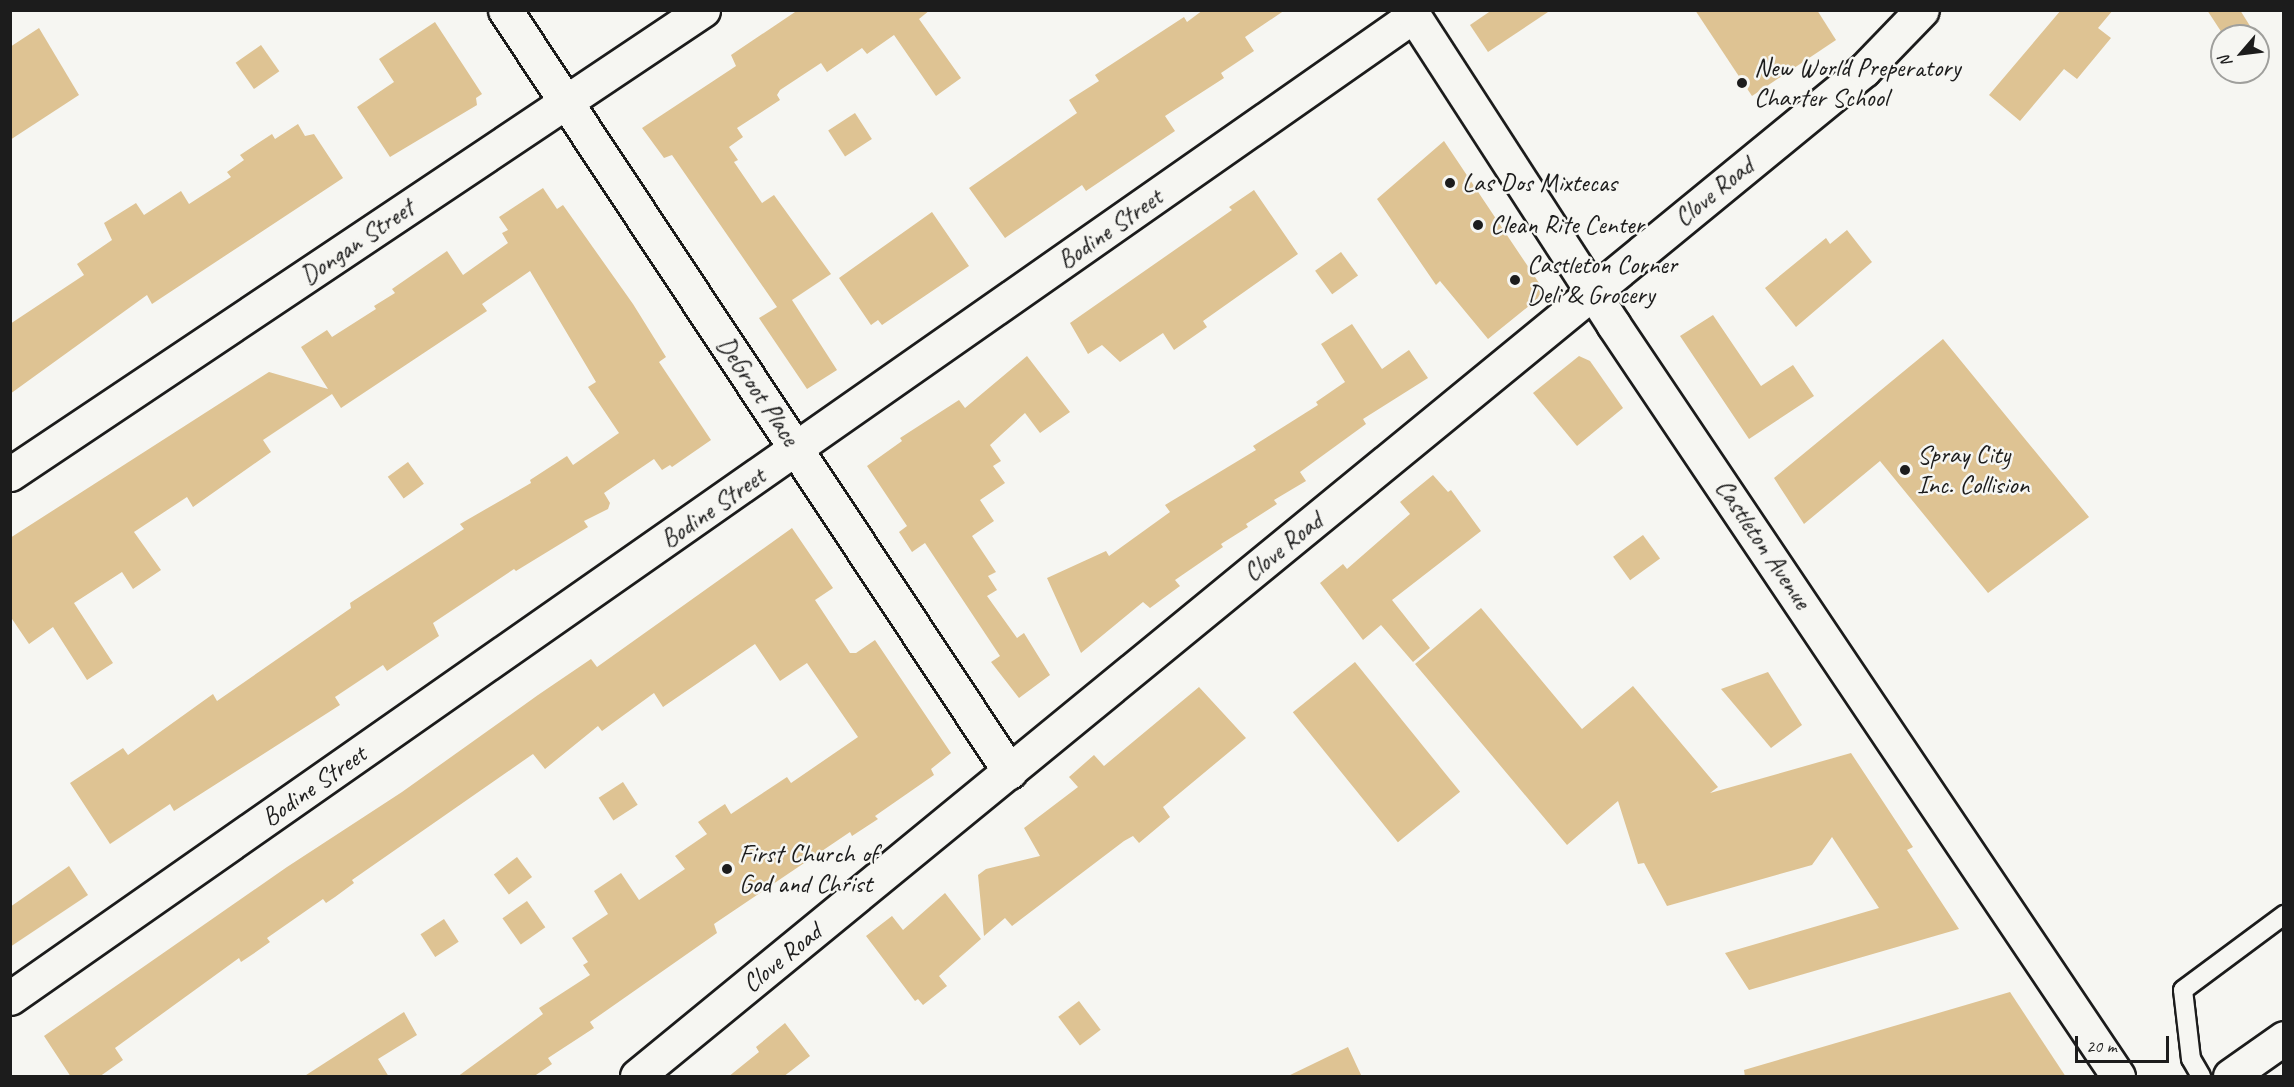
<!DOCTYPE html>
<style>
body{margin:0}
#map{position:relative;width:2294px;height:1087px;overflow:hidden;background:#f6f6f2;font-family:Caveat,sans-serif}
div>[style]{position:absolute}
.building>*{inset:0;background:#dec393;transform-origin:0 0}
.roads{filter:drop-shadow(2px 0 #1c1c1c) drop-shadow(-2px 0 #1c1c1c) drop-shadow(0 2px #1c1c1c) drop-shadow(0 -2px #1c1c1c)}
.service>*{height:18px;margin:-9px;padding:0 9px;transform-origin:9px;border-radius:9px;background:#f6f6f2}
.minor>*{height:33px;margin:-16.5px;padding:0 16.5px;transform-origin:16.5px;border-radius:16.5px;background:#f6f6f2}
.tertiary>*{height:33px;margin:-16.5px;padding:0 16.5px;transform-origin:16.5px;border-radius:16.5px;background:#f6f6f2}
.dots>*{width:16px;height:16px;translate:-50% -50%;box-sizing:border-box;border:3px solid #f6f6f2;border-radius:50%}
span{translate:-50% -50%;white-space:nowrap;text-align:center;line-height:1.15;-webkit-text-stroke:5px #f6f6f2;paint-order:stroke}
.poi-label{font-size:26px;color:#1c1c1c}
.left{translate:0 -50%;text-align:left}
.street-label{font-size:26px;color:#1c1c1c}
.frame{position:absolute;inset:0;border:12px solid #1c1c1c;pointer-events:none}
.north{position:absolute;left:2210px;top:24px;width:60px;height:60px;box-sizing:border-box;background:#f6f6f2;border:2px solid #9f9f9c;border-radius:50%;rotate:242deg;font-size:16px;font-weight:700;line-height:24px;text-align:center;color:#1c1c1c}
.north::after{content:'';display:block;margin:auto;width:21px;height:27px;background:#1c1c1c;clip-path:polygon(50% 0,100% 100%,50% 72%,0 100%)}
.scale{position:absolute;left:2075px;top:1036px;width:94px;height:27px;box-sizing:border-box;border:3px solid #1c1c1c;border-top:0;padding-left:8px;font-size:18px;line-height:21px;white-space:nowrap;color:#1c1c1c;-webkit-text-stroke:4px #f6f6f2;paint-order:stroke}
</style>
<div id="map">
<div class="building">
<i style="clip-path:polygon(798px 10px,930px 10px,919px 19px,961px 78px,936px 96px,894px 35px,867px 54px,862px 48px,827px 72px,821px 63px,780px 90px,777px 95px,780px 100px,737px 128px,743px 137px,729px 147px,738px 160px,734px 162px,762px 203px,774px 195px,831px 274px,792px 300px,837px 370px,807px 389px,759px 318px,777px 307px,672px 155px,664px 158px,642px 128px,736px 66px,731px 55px)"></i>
<i style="clip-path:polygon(1203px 10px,1285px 10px,1245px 37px,1254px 51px,1221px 73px,1224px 78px,1165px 116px,1175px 131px,1086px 191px,1082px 185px,1005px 238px,969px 188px,1077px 113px,1069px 100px,1099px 81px,1095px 75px,1184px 17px,1187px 22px)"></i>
<i style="clip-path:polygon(1492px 10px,1551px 10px,1488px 52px,1470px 25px)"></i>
<i style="clip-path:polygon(1695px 10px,1817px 10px,1836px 40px,1752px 96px)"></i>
<i style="clip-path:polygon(2061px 10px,2113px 10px,2098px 28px,2111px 38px,2077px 79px,2064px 69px,2020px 121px,1989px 95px)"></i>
<i style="clip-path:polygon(2207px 10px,2240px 10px,2250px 26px,2235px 36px,2224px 36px)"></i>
<i style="clip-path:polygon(435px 22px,482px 94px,476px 98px,477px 105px,390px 157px,357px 107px,394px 82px,379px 59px)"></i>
<i style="clip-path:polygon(39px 28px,79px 95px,10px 140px,10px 47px)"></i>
<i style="left:261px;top:45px;width:32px;height:31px;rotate:55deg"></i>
<i style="left:855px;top:113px;width:31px;height:32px;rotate:57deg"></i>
<i style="clip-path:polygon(298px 124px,305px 136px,314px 134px,343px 178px,152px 304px,147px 295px,10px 394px,10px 324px,84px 275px,77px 264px,112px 240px,104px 223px,136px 203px,144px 215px,181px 191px,189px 204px,231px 177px,227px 172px,244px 160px,240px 155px,272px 134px,275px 139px)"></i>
<i style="clip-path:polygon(1444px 141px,1541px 286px,1540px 297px,1488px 339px,1440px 281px,1436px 285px,1377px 199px)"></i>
<i style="clip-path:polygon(543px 188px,557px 209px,563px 205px,633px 304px,666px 357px,659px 362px,711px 440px,672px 467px,670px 465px,662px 470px,654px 459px,604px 493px,610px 503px,608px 509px,584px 521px,588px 527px,516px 571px,514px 569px,433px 623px,439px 636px,387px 671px,383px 665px,335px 697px,340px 705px,174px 811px,170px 804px,110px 844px,70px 783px,123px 748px,128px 755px,213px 694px,217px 701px,351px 608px,350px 603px,464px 529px,460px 524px,531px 483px,530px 480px,567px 456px,573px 465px,619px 433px,588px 387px,596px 382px,530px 271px,482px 304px,487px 311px,341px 408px,332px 394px,263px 440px,271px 452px,193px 507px,187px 497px,134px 532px,161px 570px,133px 589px,122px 572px,74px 603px,113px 663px,87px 680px,53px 627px,29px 644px,10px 616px,10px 538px,269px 372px,328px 389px,301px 347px,327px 330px,332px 337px,376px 309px,374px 306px,395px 293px,392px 289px,447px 251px,463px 275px,508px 243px,502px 233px,508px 230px,499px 217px)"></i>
<i style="clip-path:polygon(1254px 190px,1298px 254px,1203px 321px,1207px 327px,1174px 350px,1163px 333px,1120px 362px,1102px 345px,1088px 354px,1070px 323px,1232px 210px,1229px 207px)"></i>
<i style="clip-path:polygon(932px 212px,969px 266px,882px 325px,878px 320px,871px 325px,839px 278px)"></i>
<i style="clip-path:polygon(1847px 230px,1872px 262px,1796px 327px,1765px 288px,1826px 238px,1830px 244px)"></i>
<i style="left:1341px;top:252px;width:29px;height:32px;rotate:54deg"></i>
<i style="clip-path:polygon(1713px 315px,1761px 386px,1793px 365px,1814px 396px,1749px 439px,1680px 336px)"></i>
<i style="clip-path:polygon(1352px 324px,1382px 369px,1409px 350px,1428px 378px,1363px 419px,1366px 424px,1300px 472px,1306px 481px,1274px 500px,1277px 504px,1246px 524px,1248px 527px,1221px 544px,1223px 547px,1175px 580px,1180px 586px,1150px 608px,1143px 602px,1081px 653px,1047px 578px,1106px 551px,1109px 556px,1170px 512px,1165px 505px,1256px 450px,1253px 446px,1318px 405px,1316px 402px,1345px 382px,1321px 344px)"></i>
<i style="clip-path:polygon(1943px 339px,2089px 517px,1988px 593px,1880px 461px,1804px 524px,1774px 478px)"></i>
<i style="clip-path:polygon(1027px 356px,1070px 412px,1040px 433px,1025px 413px,990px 445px,1001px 461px,993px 466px,1005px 483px,980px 500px,994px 521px,972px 536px,996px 572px,988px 576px,997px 590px,987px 596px,1017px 638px,1024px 633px,1050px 675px,1019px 698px,991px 662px,1000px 656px,925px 543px,912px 552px,899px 532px,907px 526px,867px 466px,902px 441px,900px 438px,959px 400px,965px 408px)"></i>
<i style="clip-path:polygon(1579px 356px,1590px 361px,1623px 408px,1577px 446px,1533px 393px)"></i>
<i style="left:408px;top:462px;width:27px;height:25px;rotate:54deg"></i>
<i style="clip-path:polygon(1433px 475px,1448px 492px,1451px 490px,1481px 531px,1392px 600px,1430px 648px,1413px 662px,1381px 625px,1363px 640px,1320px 583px,1343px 564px,1347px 569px,1410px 514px,1400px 502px)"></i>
<i style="clip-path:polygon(792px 528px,833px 588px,815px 600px,850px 653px,856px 653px,875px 640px,951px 753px,931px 769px,934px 775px,875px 816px,878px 819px,852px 836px,850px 832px,714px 924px,717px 933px,590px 1022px,594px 1028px,548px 1058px,552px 1064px,533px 1077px,457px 1077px,543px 1014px,539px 1008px,590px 975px,583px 965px,588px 962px,572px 938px,608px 914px,594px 891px,621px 873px,639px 900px,685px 869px,675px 856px,707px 834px,698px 822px,725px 804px,731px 814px,787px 777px,791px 783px,858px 737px,807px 663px,780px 681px,755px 644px,663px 707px,654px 693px,602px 731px,598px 726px,545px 769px,533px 754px,352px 880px,354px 883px,335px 897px,326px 903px,323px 899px,267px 938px,270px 942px,253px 954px,241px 962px,239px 958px,115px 1048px,123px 1060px,99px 1077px,71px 1077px,44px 1036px,287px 867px,402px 792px,538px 695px,591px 659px,597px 667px)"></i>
<i style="left:1643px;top:535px;width:29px;height:37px;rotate:54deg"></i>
<i style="clip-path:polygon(1481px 608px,1582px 729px,1633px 686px,1718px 787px,1710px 793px,1851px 753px,1913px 847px,1907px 850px,1959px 929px,1749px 990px,1725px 953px,1879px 908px,1832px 837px,1812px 865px,1667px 906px,1644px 863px,1638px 864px,1618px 801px,1567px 845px,1415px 664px)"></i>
<i style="left:1355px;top:662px;width:167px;height:80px;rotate:51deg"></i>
<i style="clip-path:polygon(1768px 672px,1802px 725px,1771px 748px,1721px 689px)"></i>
<i style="clip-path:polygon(1199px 687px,1246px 738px,1163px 807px,1170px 817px,1139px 843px,1133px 836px,1124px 841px,1012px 926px,1005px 918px,984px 936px,978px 875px,986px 869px,1040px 856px,1024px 828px,1078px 787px,1069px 777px,1094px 755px,1104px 766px)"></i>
<i style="left:623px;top:782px;width:27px;height:29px;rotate:57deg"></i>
<i style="left:517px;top:857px;width:25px;height:29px;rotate:53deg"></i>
<i style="clip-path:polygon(69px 866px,88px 895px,10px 947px,10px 907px)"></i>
<i style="clip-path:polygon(945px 893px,981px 939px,939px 976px,947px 986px,923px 1005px,918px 999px,915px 1001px,866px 936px,892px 916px,903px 930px)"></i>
<i style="left:527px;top:901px;width:32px;height:30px;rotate:55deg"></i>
<i style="left:444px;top:919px;width:27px;height:28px;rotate:57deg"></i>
<i style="clip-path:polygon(2010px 992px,2066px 1077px,1745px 1077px,1744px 1070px)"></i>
<i style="left:1079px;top:1001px;width:36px;height:26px;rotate:53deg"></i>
<i style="clip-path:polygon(404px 1012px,417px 1035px,378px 1059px,389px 1077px,303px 1077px)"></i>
<i style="clip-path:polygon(785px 1023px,810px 1056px,783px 1077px,728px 1077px,759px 1052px,756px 1047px)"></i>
<i style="clip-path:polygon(1348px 1047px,1362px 1077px,1286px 1077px)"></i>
</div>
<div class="roads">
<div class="service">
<i style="left:2201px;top:1076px;width:20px;rotate:-120deg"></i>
<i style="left:2191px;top:1059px;width:69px;rotate:-96.6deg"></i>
<i style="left:2183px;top:990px;width:126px;rotate:-36.6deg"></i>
</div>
<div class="minor">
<i style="left:505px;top:10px;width:914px;rotate:56.47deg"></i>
<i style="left:10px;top:474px;width:834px;rotate:-33.8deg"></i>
<i style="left:10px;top:998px;width:1713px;rotate:-34.99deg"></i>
<i style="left:2230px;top:1076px;width:66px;rotate:-35.1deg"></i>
</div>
<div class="tertiary">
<i style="left:1410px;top:10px;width:374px;rotate:57.1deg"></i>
<i style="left:1613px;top:324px;width:906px;rotate:56.12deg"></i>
<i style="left:637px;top:1076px;width:1587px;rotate:-39.35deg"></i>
<i style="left:1864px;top:70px;width:83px;rotate:-46deg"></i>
</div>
</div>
<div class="dots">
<i style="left:1742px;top:83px;background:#1c1c1c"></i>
<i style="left:1450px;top:183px;background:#1c1c1c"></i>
<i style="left:1478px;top:225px;background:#1c1c1c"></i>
<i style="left:1515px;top:280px;background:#1c1c1c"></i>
<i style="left:1905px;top:470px;background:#1c1c1c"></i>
<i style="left:727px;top:869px;background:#1c1c1c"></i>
</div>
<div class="poi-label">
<span class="left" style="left:1754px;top:83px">New World Preperatory<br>Charter School</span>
<span class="left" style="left:1462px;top:183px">Las Dos Mixtecas</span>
<span class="left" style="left:1490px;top:225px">Clean Rite Center</span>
<span class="left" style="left:1527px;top:280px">Castleton Corner<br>Deli &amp; Grocery</span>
<span class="left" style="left:1917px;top:470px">Spray City<br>Inc. Collision</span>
<span class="left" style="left:739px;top:869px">First Church of<br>God and Christ</span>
</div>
<div class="street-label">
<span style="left:1714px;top:192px;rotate:-39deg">Clove Road</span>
<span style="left:1110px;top:229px;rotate:-35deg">Bodine Street</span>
<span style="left:357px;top:242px;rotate:-34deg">Dongan Street</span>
<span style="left:758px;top:391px;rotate:56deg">DeGroot Place</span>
<span style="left:713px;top:508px;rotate:-35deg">Bodine Street</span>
<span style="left:1763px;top:544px;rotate:56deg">Castleton Avenue</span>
<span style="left:1283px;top:547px;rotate:-39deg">Clove Road</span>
<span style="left:314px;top:786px;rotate:-35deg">Bodine Street</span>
<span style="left:782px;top:958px;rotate:-39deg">Clove Road</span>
</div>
<div class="frame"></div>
<div class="north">N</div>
<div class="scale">20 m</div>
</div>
